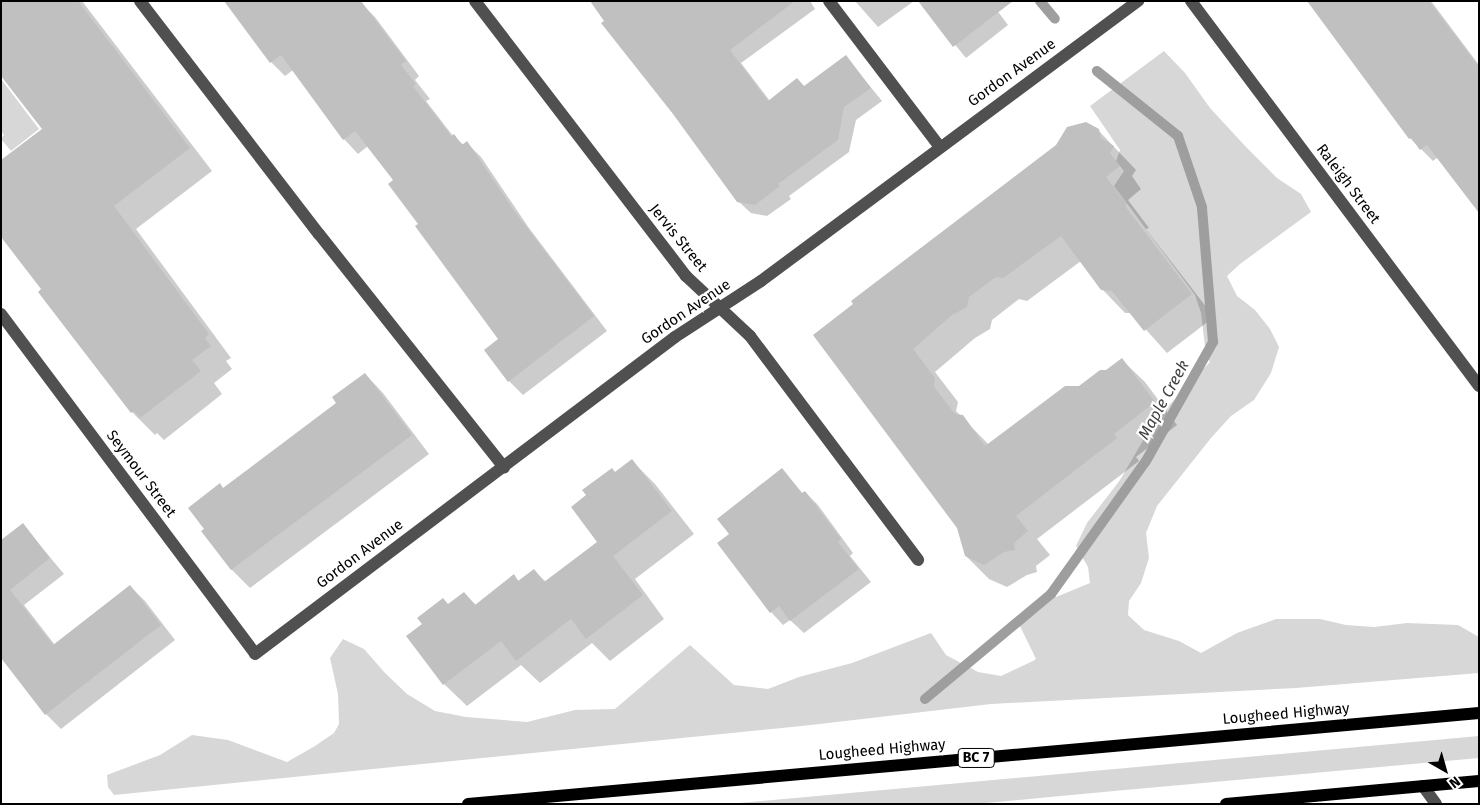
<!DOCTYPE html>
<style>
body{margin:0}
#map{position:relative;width:1480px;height:805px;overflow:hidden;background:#fff;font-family:"Fira Sans",sans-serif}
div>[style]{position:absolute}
.green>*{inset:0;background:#d7d7d7}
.shadow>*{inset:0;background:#0003}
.stream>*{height:10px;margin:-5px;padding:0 5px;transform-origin:5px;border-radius:5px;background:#9e9e9e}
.building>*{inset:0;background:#c0c0c0}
.minor>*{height:12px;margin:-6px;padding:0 6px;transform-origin:6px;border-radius:6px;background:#505050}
.major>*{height:12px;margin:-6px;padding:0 6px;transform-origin:6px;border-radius:6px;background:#000}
span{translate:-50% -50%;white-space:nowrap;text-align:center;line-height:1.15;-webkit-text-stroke:4.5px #fff;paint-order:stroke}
.shield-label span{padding:1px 4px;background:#fff;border:1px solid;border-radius:4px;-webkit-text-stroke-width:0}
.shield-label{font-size:14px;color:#000;font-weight:700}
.street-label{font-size:15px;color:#000}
.water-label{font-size:16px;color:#3f3f3f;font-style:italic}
.frame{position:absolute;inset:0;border:2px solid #000;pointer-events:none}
.north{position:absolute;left:1420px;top:745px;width:50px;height:50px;-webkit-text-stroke:4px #fff;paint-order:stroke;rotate:142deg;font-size:14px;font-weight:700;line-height:20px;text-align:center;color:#000}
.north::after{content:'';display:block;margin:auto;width:18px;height:22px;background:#000;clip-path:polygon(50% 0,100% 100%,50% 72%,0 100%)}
</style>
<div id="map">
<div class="green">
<i style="clip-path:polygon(1164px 51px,1185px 73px,1210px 108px,1247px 148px,1277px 178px,1301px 194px,1311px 212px,1240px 264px,1227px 276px,1237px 296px,1255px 310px,1270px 329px,1279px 347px,1271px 373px,1254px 400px,1231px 416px,1211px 438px,1157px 506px,1146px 533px,1149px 558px,1141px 583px,1129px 601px,1128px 615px,1144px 630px,1179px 641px,1201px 653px,1237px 633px,1276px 619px,1320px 619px,1346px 625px,1374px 627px,1407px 623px,1458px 625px,1479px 637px,1479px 673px,1296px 688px,991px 704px,811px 725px,114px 795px,108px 787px,107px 775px,160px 755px,192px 735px,228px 740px,287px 762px,315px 746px,334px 733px,339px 724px,338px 694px,330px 658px,343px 639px,364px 649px,385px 673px,407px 694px,435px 711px,466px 717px,527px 722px,575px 710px,615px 709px,690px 645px,734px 685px,768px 689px,799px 677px,852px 663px,931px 633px,946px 655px,978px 672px,1001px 676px,1033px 661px,1036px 659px,1019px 624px,1044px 602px,1090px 583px,1088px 567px,1076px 546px,1087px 523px,1120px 480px,1155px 420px,1210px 362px,1206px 355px,1201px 313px,1195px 295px,1114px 186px,1124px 171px,1116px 161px,1120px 150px,1090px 106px)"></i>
<i style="clip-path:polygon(1px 79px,39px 129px,11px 151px,1px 139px,4px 135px,1px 131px)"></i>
<i style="clip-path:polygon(1479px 736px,1479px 758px,1114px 791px,975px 804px,728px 804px)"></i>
</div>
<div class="shadow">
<i style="clip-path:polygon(1px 1px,82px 1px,212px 171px,136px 229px,231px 358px,226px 361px,232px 369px,214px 383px,222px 394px,164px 440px,157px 433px,155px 435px,132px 412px,62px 322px,43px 289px,43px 129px)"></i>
<i style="clip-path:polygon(225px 1px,363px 5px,375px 17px,419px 76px,415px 80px,430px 99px,426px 101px,453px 136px,464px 145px,467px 143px,481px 157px,529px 228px,607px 331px,523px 395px,509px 381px,500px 339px,420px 224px,395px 180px,368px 146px,358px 154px,344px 139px,293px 70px,285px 76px,271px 62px)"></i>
<i style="clip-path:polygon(591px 1px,810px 1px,815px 9px,741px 63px,770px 101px,804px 87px,846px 57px,882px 101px,856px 120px,849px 152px,789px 196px,791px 199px,767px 216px,751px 213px,738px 201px)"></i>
<i style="clip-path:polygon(855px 1px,914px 1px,878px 27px)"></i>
<i style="clip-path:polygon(919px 1px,990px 1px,1008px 25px,966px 58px)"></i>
<i style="clip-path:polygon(1308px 1px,1431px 1px,1479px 65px,1479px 211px,1438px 157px,1433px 161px,1410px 138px)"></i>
<i style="clip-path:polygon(1098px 130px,1136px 170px,1132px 176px,1141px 189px,1128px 200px,1149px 228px,1146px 229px,1214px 317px,1167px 353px,1131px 313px,1125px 313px,1102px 289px,1081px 261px,1027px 301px,1019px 299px,992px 320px,990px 329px,975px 338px,935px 372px,958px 402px,956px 411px,989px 445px,1107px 371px,1122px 360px,1145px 382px,1177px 425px,1136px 457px,1139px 461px,1037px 539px,1050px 555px,1036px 566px,1037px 572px,1027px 575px,1007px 587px,989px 579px,966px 556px,958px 527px,814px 335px)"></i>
<i style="clip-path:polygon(365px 374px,383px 393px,429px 454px,250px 588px,232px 570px,203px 531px,224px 489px,338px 403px)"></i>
<i style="clip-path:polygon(632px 461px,655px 484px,694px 534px,635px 579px,664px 619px,610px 661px,592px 643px,540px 683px,521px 665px,467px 706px,444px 684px,464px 593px,476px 605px,514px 576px,519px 581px,534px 570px,546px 582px,599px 542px,616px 473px)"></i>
<i style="clip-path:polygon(782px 470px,803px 494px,805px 492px,818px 505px,853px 553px,850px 556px,871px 582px,804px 633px,790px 620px,783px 625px,771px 612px,730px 534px)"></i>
<i style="clip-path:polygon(23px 525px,64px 574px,24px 605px,55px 645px,130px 586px,145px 601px,175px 640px,61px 729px,46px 714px,1px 657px,1px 542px)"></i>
</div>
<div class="stream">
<i style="left:1040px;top:1px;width:23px;rotate:50deg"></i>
<i style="left:925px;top:699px;width:164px;rotate:-39.8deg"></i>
<i style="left:1051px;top:594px;width:163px;rotate:-54.5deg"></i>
<i style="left:1146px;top:461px;width:137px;rotate:-60.6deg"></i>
<i style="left:1213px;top:342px;width:135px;rotate:-94.7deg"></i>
<i style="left:1202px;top:207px;width:75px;rotate:-108.7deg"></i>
<i style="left:1178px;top:136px;width:104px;rotate:-141.3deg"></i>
</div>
<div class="building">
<i style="clip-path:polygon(1px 1px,78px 1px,190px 148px,114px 206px,209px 334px,205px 338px,211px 346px,192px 360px,201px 371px,140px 418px,134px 411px,131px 413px,61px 322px,38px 292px,41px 289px,1px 237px,1px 160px,42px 129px,1px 76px)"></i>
<i style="clip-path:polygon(224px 1px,361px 1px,406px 61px,401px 65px,416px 84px,413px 86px,451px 136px,454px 134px,462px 145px,467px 141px,515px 212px,594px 316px,508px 382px,484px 350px,498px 339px,415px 226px,418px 224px,388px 184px,393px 180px,355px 131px,343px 140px,281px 55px,270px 63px)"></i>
<i style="clip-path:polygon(590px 1px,795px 1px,730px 50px,768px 101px,797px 78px,804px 86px,846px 55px,871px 88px,844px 107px,838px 140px,778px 184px,780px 186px,755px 205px,737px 202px,673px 114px,601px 23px,604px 21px)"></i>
<i style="clip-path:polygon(918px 1px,1013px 1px,953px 47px)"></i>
<i style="clip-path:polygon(1307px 1px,1429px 1px,1479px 67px,1479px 213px,1427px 145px,1420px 150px,1411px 138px,1409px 139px)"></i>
<i style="clip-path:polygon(1086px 122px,1099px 129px,1101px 138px,1114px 146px,1110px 153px,1120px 166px,1106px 177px,1127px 204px,1125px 206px,1192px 294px,1144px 331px,1112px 291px,1101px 290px,1061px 236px,1003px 278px,996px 277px,969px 297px,967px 307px,952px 315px,913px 349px,935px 378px,934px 387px,955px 414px,963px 415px,985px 446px,1065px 386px,1079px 386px,1100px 370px,1106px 370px,1122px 358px,1155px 402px,1114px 434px,1117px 438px,1016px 516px,1028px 531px,1014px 543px,1015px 550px,1004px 552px,984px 565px,965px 556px,957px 528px,813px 335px,853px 304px,851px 301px,1056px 145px,1067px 127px)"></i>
<i style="clip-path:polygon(365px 373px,412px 435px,231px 570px,201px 531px,204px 529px,188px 508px,220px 483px,223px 488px,336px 403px,332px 397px)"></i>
<i style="clip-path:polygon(632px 459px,672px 511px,613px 556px,643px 595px,586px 639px,571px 619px,516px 661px,501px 641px,443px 685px,406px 636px,422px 624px,417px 618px,443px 598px,448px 604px,464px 592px,475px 605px,514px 574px,518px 581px,534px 569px,544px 582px,597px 542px,571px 507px,586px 495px,582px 490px,612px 468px,615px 472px)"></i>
<i style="clip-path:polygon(782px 468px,802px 493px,805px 491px,841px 539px,838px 542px,859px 569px,790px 621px,779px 606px,770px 613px,717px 543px,729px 534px,717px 519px)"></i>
<i style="clip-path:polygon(23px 523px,50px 558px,10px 590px,53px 645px,130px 585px,161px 625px,45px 715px,1px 658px,1px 540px)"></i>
</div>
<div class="minor">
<i style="left:140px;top:1px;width:294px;rotate:52.5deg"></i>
<i style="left:319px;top:234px;width:298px;rotate:51.6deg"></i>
<i style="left:475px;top:1px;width:347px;rotate:52.5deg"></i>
<i style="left:686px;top:276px;width:88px;rotate:43.2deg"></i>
<i style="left:750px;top:336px;width:280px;rotate:53.1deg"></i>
<i style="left:829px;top:1px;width:182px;rotate:52.8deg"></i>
<i style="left:1191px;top:1px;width:481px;rotate:53.2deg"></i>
<i style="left:1px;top:314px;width:424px;rotate:53.2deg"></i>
<i style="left:255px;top:654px;width:526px;rotate:-37.04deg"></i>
<i style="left:675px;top:337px;width:103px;rotate:-33.1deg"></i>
<i style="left:761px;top:281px;width:470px;rotate:-36.6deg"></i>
<i style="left:1423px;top:786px;width:22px;rotate:54deg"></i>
</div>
<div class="major">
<i style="left:468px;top:804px;width:1015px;rotate:-5.14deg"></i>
<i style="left:1226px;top:804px;width:254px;rotate:-5.2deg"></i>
</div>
<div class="shield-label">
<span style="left:976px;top:758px">BC 7</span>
</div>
<div class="street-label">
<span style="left:1012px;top:73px;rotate:-36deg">Gordon Avenue</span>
<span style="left:1348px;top:184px;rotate:53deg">Raleigh Street</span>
<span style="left:678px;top:238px;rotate:51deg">Jervis Street</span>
<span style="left:686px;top:312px;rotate:-34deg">Gordon Avenue</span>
<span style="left:141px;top:474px;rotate:53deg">Seymour Street</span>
<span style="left:360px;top:554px;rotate:-37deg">Gordon Avenue</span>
<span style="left:1286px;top:714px;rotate:-5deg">Lougheed Highway</span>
<span style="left:882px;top:750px;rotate:-5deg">Lougheed Highway</span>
</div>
<div class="water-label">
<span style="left:1164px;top:400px;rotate:-61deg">Maple Creek</span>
</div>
<div class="frame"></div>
<div class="north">N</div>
</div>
